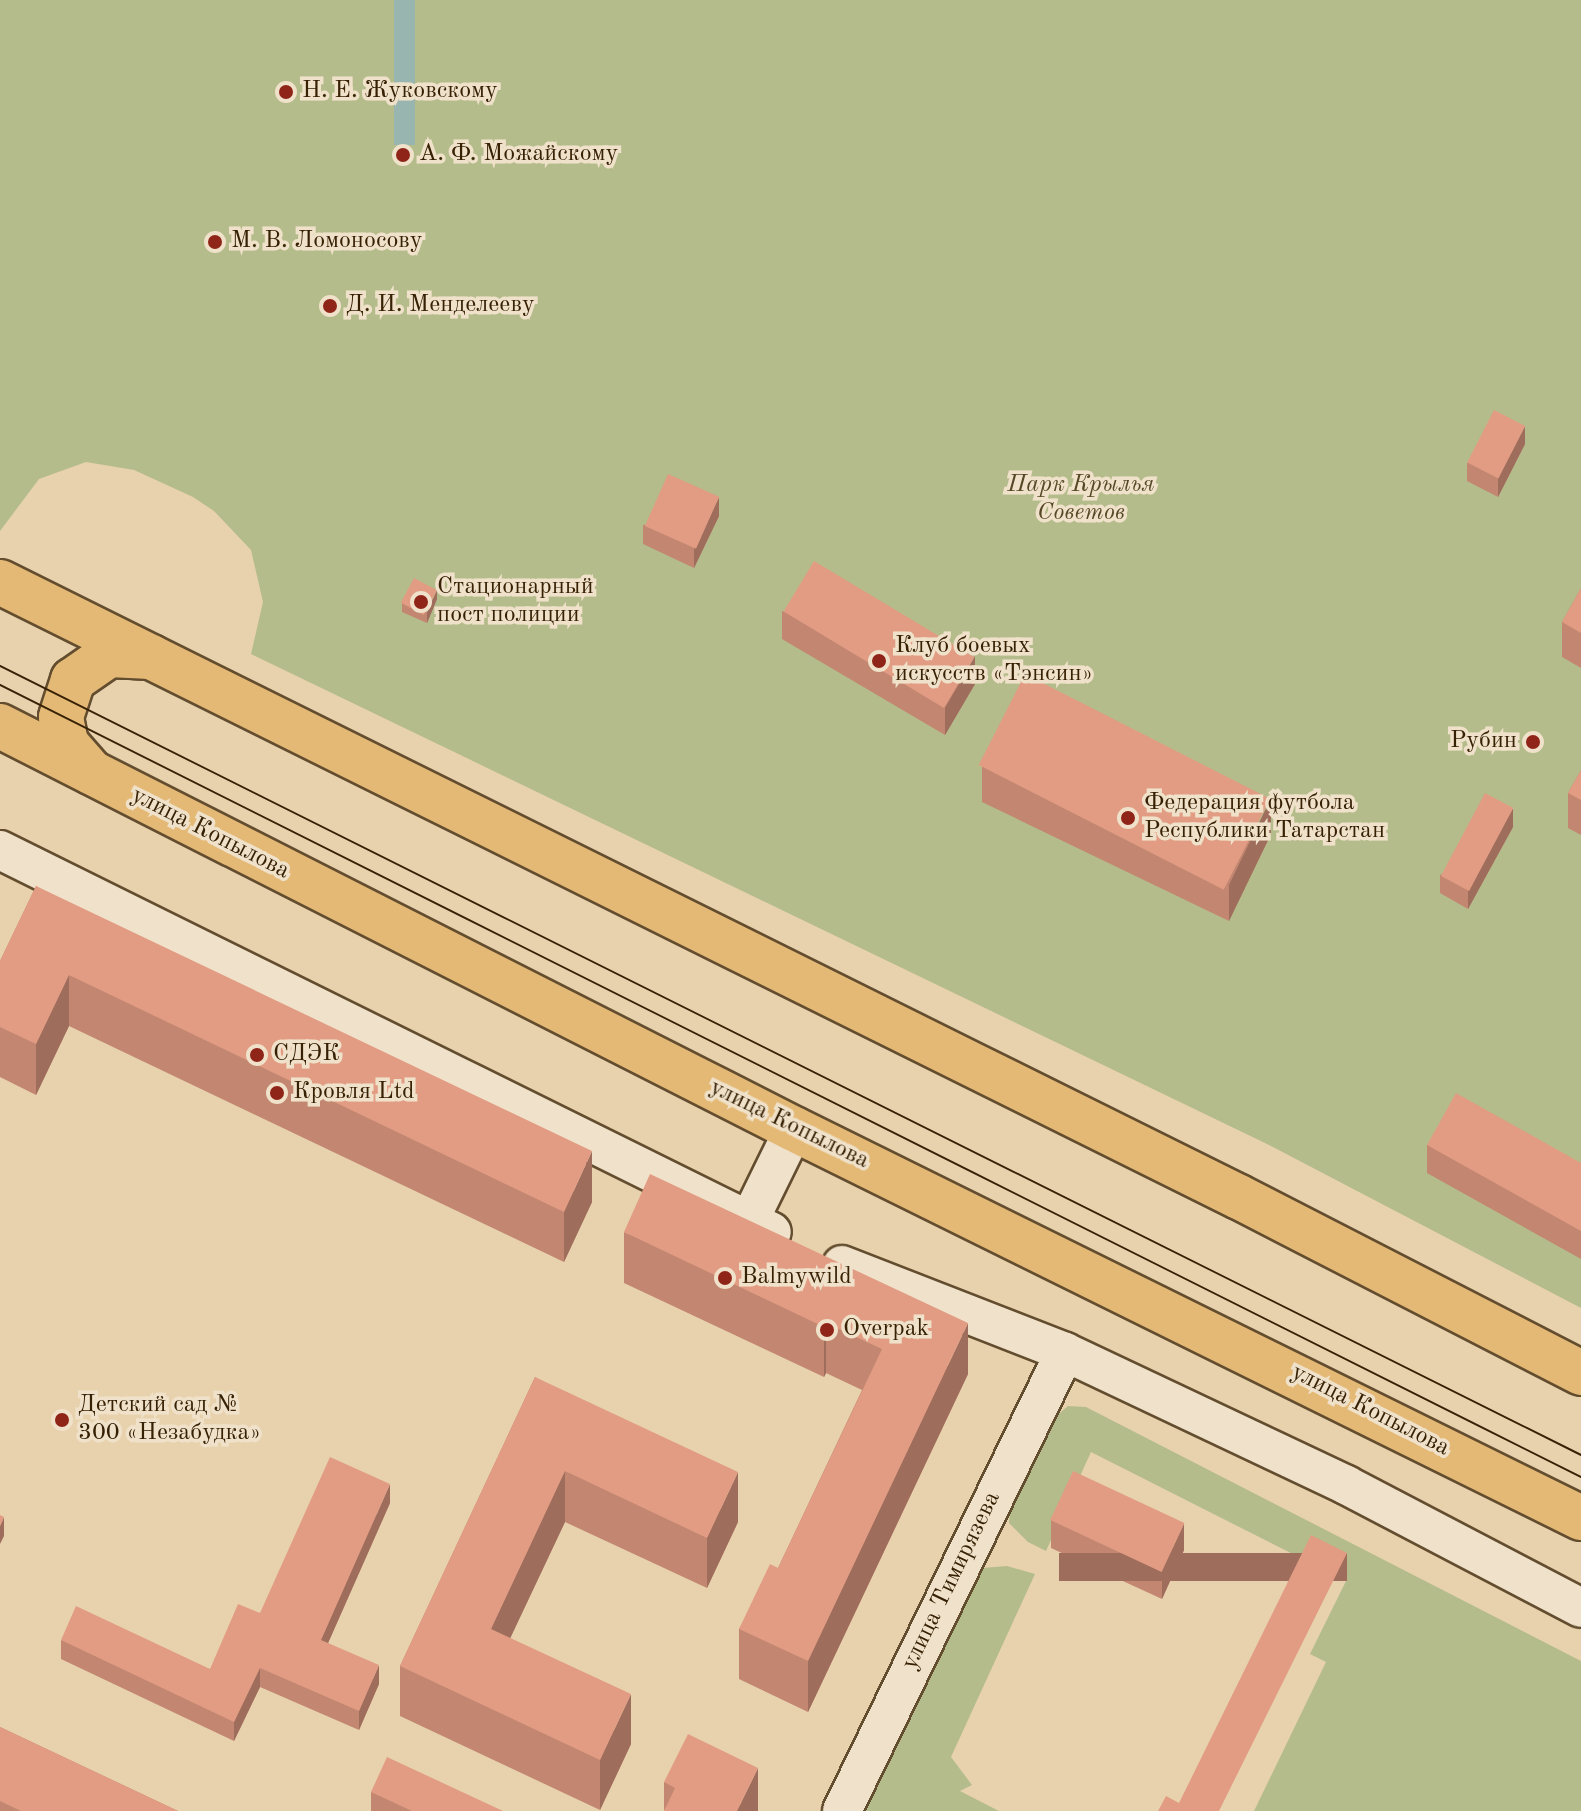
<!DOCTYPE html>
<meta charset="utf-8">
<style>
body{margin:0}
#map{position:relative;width:1581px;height:1811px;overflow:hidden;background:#e8d2ad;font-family:"Old Standard TT",serif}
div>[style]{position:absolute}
.green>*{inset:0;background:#b5bc8b}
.water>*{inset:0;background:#98b6af;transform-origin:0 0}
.roads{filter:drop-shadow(2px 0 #634d2f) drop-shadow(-2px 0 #634d2f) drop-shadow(0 2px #634d2f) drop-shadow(0 -2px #634d2f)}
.minor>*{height:38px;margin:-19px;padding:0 19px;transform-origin:19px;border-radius:19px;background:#f0e2ca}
.major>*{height:44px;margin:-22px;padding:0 22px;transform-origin:22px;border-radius:22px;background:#e4b976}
.tram>*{height:2px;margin:-1px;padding:0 1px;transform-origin:1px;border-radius:1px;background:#372105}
.wall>*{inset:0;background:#c28671}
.shaded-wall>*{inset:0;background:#9e6d5c;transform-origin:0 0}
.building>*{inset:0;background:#e19c83;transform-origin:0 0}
.dots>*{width:22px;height:22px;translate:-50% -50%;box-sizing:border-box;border:4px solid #f0e2ca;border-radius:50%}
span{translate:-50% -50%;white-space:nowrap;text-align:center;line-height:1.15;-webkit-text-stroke:7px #f0e2ca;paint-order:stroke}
.poi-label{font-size:24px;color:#372105}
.left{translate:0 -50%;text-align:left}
.right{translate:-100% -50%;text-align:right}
.park-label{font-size:24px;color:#564826;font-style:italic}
.street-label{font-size:24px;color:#372105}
</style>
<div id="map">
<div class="green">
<i style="clip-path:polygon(0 0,1581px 0,1581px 1308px,1267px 1144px,251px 654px,263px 602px,251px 550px,214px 511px,193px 497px,134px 470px,86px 462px,39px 479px,0 531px)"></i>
<i style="clip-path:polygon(1068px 1406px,1086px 1407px,1581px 1661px,1581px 1811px,1254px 1811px,1326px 1662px,1310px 1654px,1346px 1581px,1091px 1452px,1046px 1551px,1028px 1542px,1009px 1523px,1010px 1509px,1054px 1418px)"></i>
<i style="clip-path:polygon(1007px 1566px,1035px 1574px,951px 1757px,972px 1785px,960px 1791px,999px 1811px,866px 1811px,982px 1568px)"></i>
</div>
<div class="water">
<i style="left:394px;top:0;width:21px;height:145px"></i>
</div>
<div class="roads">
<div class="minor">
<i style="left:0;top:850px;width:861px;rotate:26.33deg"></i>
<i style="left:749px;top:1221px;width:102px;rotate:-63.9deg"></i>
<i style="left:842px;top:1265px;width:239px;rotate:21.3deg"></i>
<i style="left:1065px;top:1352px;width:311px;rotate:25.3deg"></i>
<i style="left:1346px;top:1485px;width:265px;rotate:27.6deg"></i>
<i style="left:842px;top:1811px;width:510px;rotate:-64.09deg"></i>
</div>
<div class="major">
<i style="left:0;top:582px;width:1383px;rotate:26.4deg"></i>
<i style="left:1239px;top:1197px;width:385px;rotate:27.2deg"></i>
<i style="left:0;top:726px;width:890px;rotate:26.91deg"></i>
<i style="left:794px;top:1129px;width:878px;rotate:26.3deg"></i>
<i style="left:91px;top:772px;width:38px;rotate:-131deg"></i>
<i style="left:66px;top:743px;width:26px;rotate:-101deg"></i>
<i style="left:61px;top:717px;width:39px;rotate:-72deg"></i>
<i style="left:73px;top:680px;width:44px;rotate:-34.8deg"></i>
<i style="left:109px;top:655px;width:42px;rotate:2.7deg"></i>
</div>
</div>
<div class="tram">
<i style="left:0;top:666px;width:1767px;rotate:26.52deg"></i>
<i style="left:0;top:685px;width:1768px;rotate:26.61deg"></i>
</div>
<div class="wall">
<i style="clip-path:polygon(1525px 444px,1498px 497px,1467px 481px,1467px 463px)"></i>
<i style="clip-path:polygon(719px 516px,694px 568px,643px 544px,643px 525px)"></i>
<i style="clip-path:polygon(1581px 588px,1581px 668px,1562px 657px,1562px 622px)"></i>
<i style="clip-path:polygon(437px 599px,427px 623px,402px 612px,402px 603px)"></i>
<i style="clip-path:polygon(782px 611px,975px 684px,945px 735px,782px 639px)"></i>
<i style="clip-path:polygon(982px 766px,1271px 834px,1229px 921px,982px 802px)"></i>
<i style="clip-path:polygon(1581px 770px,1581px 835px,1568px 828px,1568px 793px)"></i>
<i style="clip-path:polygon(1513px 827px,1468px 909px,1440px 893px,1440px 875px)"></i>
<i style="clip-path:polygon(36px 886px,592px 1202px,564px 1262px,69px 1026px,36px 1095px,0 1077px,0 961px)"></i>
<i style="clip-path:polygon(1427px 1145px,1581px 1163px,1581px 1259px,1427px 1173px)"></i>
<i style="clip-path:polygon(624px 1232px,968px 1374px,808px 1712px,739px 1679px,739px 1629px,778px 1568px,862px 1390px,826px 1373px,824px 1377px,624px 1283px)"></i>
<i style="clip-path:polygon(535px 1377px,738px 1522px,707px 1588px,565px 1522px,510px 1638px,631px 1744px,600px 1810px,400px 1716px,400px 1666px)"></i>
<i style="clip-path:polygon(390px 1503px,328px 1643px,379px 1684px,359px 1730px,260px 1687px,234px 1741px,61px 1659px,61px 1640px,210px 1669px,260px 1613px)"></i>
<i style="clip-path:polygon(1051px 1520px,1184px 1550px,1162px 1599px,1051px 1548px)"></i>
<i style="clip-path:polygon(0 1727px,178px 1811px,0 1811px)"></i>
<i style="clip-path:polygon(664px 1782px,758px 1811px,664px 1810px)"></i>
<i style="clip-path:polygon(371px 1792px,503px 1811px,371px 1811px)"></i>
</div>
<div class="shaded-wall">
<i style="clip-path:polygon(1525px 426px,1525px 444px,1498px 497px,1498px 478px)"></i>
<i style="clip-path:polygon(719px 497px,719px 516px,694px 568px,694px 549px)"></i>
<i style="clip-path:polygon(437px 590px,437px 599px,427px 623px,427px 613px)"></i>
<i style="clip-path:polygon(975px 656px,975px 684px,945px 735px,945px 708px)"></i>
<i style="clip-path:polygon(1271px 798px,1271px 834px,1229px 921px,1229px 885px)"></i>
<i style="clip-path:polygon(1513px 808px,1513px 827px,1468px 909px,1468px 890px)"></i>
<i style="clip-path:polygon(69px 975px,69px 1026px,36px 1095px,36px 1044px)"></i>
<i style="clip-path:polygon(592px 1151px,592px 1202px,564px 1262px,564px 1212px)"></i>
<i style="clip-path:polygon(826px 1323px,826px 1373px,824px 1377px,824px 1327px)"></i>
<i style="clip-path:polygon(968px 1323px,968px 1374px,808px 1712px,808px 1661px)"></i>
<i style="clip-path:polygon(565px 1471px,565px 1522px,491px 1679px,491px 1629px)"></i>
<i style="clip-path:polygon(738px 1472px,738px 1522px,707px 1588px,707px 1538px)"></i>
<i style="clip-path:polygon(390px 1484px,390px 1503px,321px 1659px,321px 1640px)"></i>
<i style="clip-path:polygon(4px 1517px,4px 1536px,0 1544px,0 1526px)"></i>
<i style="clip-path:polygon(1184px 1523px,1184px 1550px,1162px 1599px,1162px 1571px)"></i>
<i style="left:1347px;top:1553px;width:28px;height:288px;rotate:90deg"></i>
<i style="clip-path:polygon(379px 1665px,379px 1684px,359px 1730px,359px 1711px)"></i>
<i style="clip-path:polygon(260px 1668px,260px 1687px,234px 1741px,234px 1722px)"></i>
<i style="clip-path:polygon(631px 1694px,631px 1744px,600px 1810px,600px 1760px)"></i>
<i style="clip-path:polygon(758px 1768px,758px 1811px,737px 1811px)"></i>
</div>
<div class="building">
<i style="left:1494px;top:410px;width:35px;height:59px;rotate:27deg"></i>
<i style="left:668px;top:474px;width:56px;height:57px;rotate:24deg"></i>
<i style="left:814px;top:561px;width:187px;height:59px;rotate:31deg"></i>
<i style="left:414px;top:578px;width:26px;height:28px;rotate:28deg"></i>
<i style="clip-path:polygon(1581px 588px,1581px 633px,1562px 622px)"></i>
<i style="left:1025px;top:674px;width:275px;height:102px;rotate:27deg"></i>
<i style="clip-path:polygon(1581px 770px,1581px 800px,1568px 793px)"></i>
<i style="left:1485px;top:793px;width:32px;height:94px;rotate:28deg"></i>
<i style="clip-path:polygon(36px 886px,592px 1151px,564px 1212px,69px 975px,36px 1044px,0 1027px,0 961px)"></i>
<i style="clip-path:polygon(1456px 1093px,1581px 1163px,1581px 1231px,1427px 1145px)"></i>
<i style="clip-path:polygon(650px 1174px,968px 1323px,808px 1661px,739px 1629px,770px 1564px,778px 1568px,882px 1349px,826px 1323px,824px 1327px,624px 1232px)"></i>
<i style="clip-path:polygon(535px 1377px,738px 1472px,707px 1538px,565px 1471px,491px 1629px,631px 1694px,600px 1760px,400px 1666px)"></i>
<i style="clip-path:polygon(330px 1457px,390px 1484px,321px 1640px,379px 1665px,359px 1711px,260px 1668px,234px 1722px,61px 1640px,76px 1606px,210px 1669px,238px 1604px,260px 1613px)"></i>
<i style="left:1073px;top:1471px;width:123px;height:54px;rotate:25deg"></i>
<i style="clip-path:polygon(0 1515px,4px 1517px,0 1526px)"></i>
<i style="clip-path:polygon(1311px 1535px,1347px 1553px,1219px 1811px,1158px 1811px,1166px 1796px,1179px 1803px)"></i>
<i style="clip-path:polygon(0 1727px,178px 1811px,21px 1811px,0 1801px)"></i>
<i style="clip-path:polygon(688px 1734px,758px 1768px,737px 1811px,664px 1811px,675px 1788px,664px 1782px)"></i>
<i style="clip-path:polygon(387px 1757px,503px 1811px,412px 1811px,371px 1792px)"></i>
</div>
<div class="dots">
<i style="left:286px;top:92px;background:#8f2418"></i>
<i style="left:403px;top:155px;background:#8f2418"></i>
<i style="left:215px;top:242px;background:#8f2418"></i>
<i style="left:330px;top:306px;background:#8f2418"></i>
<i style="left:421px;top:602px;background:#8f2418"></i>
<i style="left:879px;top:661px;background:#8f2418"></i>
<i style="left:1533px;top:742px;background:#8f2418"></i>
<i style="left:1128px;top:818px;background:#8f2418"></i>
<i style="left:257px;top:1055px;background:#8f2418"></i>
<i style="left:277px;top:1093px;background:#8f2418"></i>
<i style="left:725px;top:1278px;background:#8f2418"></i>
<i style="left:827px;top:1330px;background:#8f2418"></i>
<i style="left:62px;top:1420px;background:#8f2418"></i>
</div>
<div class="poi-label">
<span class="left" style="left:302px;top:92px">Н. Е. Жуковскому</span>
<span class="left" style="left:419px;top:155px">А. Ф. Можайскому</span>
<span class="left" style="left:231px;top:242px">М. В. Ломоносову</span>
<span class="left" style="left:346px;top:306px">Д. И. Менделееву</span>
<span class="left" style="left:437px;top:602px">Стационарный<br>пост полиции</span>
<span class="left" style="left:895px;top:661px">Клуб боевых<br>искусств «Тэнсин»</span>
<span class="right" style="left:1517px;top:742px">Рубин</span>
<span class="left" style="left:1144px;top:818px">Федерация футбола<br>Республики Татарстан</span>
<span class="left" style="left:273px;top:1055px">СДЭК</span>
<span class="left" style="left:293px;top:1093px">Кровля Ltd</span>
<span class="left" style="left:741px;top:1278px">Balmywild</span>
<span class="left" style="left:843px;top:1330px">Overpak</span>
<span class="left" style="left:78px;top:1420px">Детский сад №<br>300 «Незабудка»</span>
</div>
<div class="park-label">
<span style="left:1081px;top:500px">Парк Крылья<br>Советов</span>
</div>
<div class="street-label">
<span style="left:210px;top:834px;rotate:27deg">улица Копылова</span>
<span style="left:789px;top:1125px;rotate:26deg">улица Копылова</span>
<span style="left:1370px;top:1411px;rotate:27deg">улица Копылова</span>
<span style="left:952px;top:1581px;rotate:-64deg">улица Тимирязева</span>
</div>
</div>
